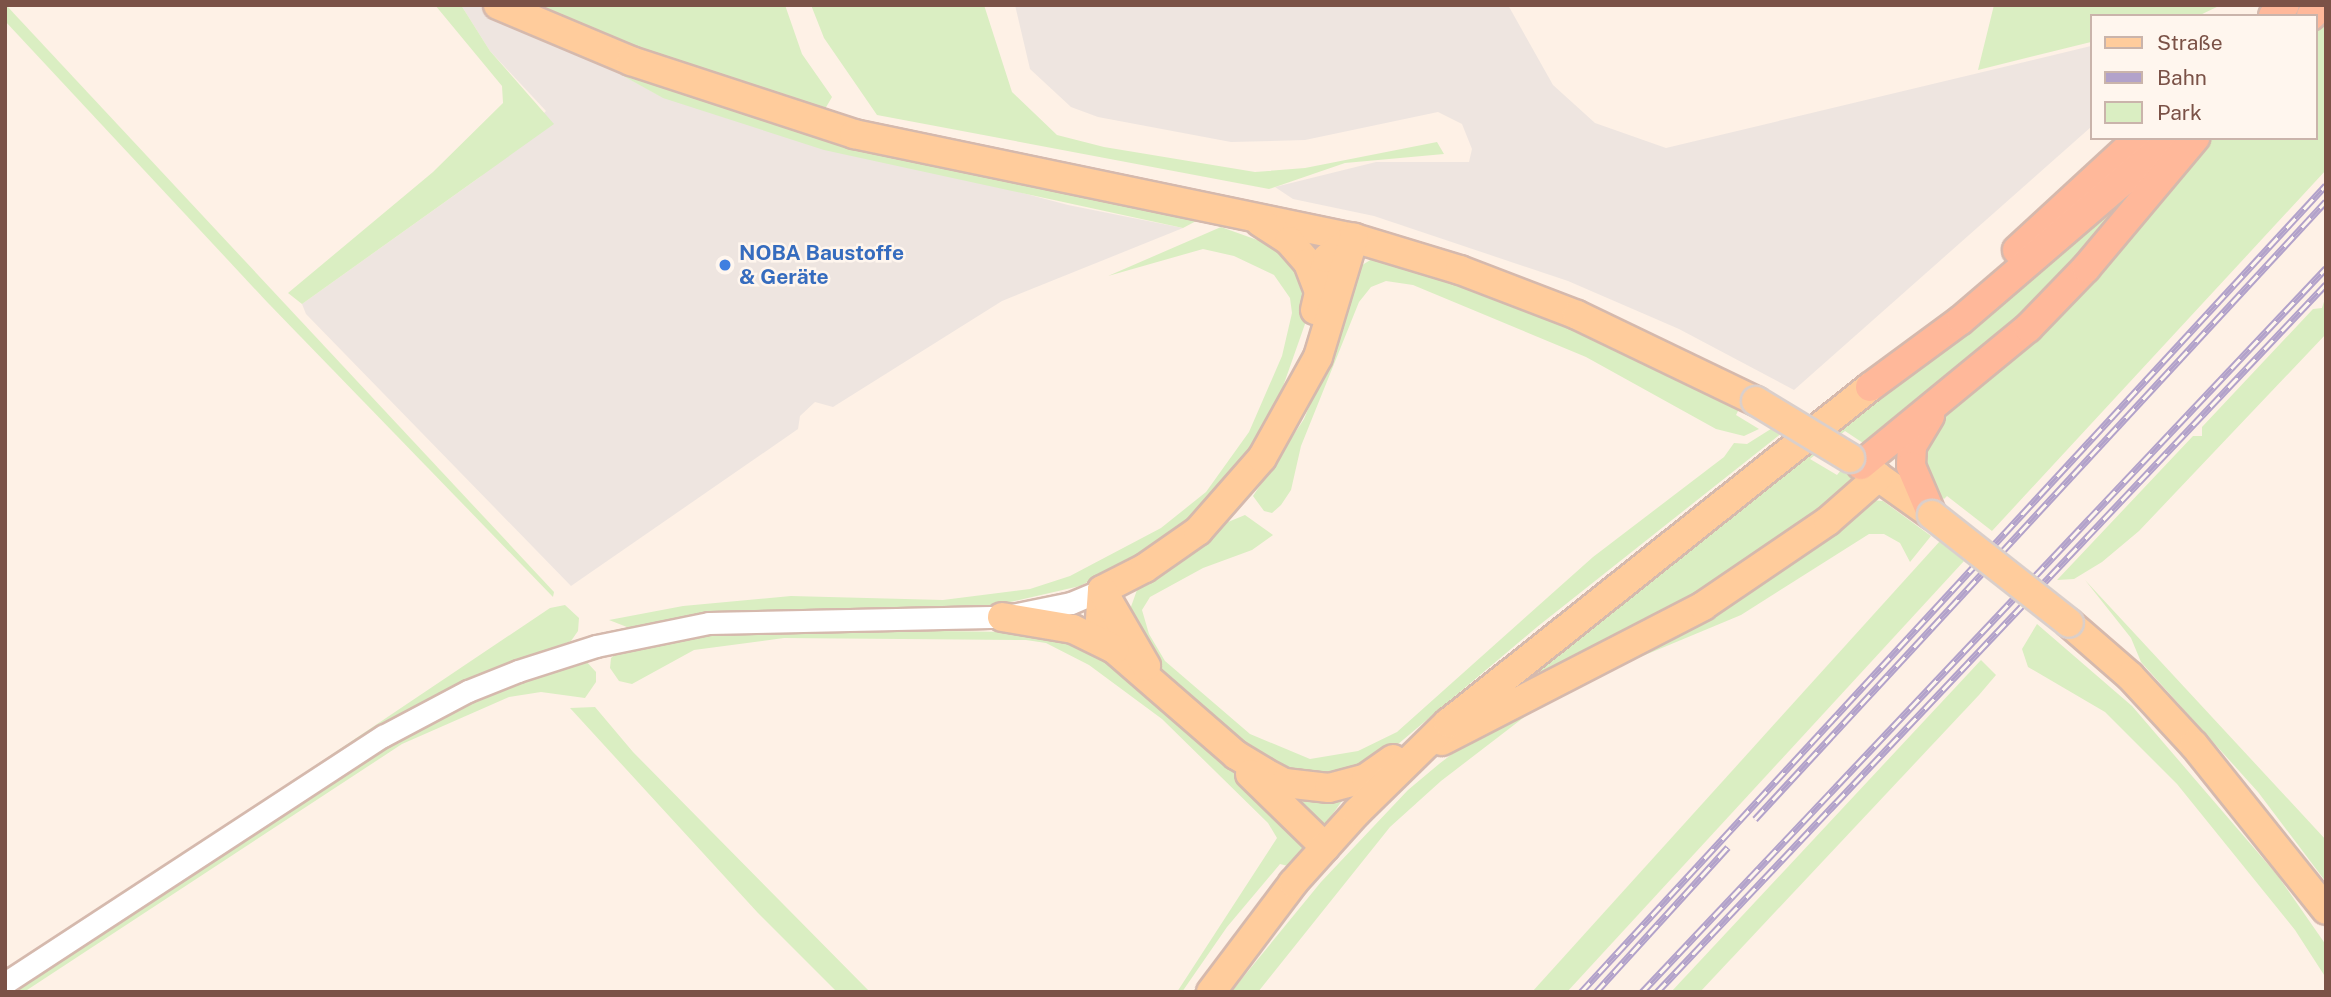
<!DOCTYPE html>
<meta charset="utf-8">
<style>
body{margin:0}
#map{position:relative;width:2331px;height:997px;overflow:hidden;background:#fef1e6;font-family:"Public Sans",sans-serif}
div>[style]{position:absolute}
.industrial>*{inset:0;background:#eee5e0}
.green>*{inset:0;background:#daeec2}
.roads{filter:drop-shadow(2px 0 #d5b9ad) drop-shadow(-2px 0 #d5b9ad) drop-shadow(0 2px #d5b9ad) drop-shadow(0 -2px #d5b9ad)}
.tertiary>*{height:21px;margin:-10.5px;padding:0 10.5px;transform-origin:10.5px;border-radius:10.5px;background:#fff}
.primary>*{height:28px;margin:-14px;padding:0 14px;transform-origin:14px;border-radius:14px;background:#ffcc9c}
.trunk>*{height:28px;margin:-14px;padding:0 14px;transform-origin:14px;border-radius:14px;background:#ffb89a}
.rail>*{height:7px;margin-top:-3.5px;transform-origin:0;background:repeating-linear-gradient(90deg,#fff6ee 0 13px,#b2a2ca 0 26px);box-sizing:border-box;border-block:2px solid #b2a2ca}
.bridges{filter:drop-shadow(2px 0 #dacfcb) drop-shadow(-2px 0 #dacfcb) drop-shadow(0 2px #dacfcb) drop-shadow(0 -2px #dacfcb)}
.primary-bridge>*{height:28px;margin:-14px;padding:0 14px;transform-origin:14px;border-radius:14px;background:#ffcc9c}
.dots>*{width:19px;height:19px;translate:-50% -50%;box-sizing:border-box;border:4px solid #fff6ee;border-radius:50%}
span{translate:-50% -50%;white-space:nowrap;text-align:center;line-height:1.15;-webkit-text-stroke:5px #fff6ee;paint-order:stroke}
.shop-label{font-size:21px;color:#366cbe;font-weight:700}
.left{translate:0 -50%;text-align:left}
.frame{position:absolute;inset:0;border:7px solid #7b5247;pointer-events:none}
.legend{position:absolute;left:2090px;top:14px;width:228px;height:126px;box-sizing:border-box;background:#fff6ee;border:2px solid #cab4ab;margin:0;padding:9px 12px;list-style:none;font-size:21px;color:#7b5247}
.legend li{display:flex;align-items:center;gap:14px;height:35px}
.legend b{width:35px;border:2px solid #cab4ab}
</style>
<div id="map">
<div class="industrial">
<i style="clip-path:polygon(461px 5px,477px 5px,571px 47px,662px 97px,1068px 205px,1183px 228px,1002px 301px,833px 407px,815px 402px,800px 416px,798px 429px,571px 586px,306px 314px,302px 304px,480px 177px,546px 111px,490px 51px)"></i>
<i style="clip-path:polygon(1015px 5px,1508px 5px,1553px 85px,1595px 123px,1666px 148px,2091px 46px,2091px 127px,1794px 390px,1679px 329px,1568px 281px,1374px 216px,1293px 199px,1275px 187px,1376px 162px,1469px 162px,1472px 149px,1462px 124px,1438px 112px,1305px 140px,1231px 142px,1098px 117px,1071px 107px,1030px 69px)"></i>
</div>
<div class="green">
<i style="clip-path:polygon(6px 5px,554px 592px,553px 597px,268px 303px,5px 21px)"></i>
<i style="clip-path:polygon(435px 5px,461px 5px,490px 51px,554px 124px,302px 304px,288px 293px,433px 172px,503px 103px,502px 86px)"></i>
<i style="clip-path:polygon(526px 5px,785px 5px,802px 54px,832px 97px,825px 109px,693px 68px)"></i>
<i style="clip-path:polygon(811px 5px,984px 5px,1012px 92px,1057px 135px,1104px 147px,1255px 172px,1305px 168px,1437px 142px,1444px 154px,1345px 163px,1269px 189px,877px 115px,824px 38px)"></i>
<i style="clip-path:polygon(1994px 5px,2221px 5px,2198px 16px,2091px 16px,2091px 42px,1978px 70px)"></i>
<i style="clip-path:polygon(2326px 22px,2326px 170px,1992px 531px,1947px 496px,1944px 499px,1933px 491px,1918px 466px,1924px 430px,2205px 138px,2315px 138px,2315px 32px)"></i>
<i style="clip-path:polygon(571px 47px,697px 98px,821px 138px,1198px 220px,1183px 228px,824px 150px,663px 98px)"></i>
<i style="clip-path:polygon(2174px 143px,2028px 316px,1866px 445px,1845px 431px,1810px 459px,1837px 475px,1841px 470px,1857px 480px,1746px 571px,1496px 699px)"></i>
<i style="clip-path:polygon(1221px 227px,1277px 247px,1295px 260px,1308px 300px,1305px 324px,1274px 412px,1241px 466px,1197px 515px,1160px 544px,1080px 586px,976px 610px,763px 611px,632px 629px,609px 620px,683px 606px,791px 596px,943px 600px,1030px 589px,1070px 576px,1161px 528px,1206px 492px,1249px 432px,1282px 356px,1292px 313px,1290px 298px,1274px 275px,1234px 256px,1203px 249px,1108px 276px)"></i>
<i style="clip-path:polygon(1372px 259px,1458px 284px,1566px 325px,1691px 382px,1739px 409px,1736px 415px,1759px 429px,1744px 436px,1716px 429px,1586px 357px,1413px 285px,1386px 281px,1371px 287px,1359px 302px,1301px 446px,1291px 490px,1281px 505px,1272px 513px,1264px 511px,1253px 496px,1304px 419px,1332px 351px,1359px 267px)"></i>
<i style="clip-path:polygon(2326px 295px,2326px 334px,2139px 531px,2102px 562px,2074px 579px,2057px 580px,2193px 436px,2202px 436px,2202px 427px,2313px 309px,2322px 308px)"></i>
<i style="clip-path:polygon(1774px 427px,1783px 432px,1537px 627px,1378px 761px,1340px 779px,1274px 770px,1167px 679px,1128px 615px,1137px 590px,1186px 558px,1228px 522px,1245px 515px,1273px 535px,1252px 550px,1203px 568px,1150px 597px,1142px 610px,1149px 634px,1165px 661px,1250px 734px,1310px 759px,1358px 751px,1397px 732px,1593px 557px,1724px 457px,1734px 443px,1747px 444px)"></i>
<i style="clip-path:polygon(1870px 500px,1883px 501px,1931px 536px,1910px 562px,1900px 543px,1884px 534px,1869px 534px,1741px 615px,1633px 660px,1527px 715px,1441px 781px,1390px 827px,1258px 992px,1231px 992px,1321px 882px,1408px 790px,1439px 764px,1473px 738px)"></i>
<i style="clip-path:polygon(1940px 541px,1964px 561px,1567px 992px,1532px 992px)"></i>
<i style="clip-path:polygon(2085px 580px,2326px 840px,2326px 882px,2258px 792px,2141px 662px,2131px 638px)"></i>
<i style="clip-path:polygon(565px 605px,579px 618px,578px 631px,571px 641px,487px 673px,394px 717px,188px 851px,550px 608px)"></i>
<i style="clip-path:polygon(2037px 624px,2132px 706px,2278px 876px,2326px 945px,2326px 978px,2295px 930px,2177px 784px,2105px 712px,2028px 667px,2022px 649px)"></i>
<i style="clip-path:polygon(803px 629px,1009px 632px,1091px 646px,1229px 760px,1306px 839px,1305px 848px,1292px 867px,1280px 864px,1227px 927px,1182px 992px,1177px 992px,1277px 838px,1268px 823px,1162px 719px,1089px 665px,1046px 643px,1026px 640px,784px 638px,694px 650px,632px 684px,619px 681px,610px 668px,611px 658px,621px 649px,703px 633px)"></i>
<i style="clip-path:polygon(584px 659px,596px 672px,596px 682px,585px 698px,541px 692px,509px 697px,402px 744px,24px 992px,12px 992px,371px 754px,500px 687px)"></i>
<i style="clip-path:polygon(1981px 660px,1996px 675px,1979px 695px,1700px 992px,1671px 992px)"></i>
<i style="clip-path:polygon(595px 707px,633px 752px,870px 992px,837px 992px,758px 913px,570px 708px)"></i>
<i style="clip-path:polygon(1271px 784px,1349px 791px,1320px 832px)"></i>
</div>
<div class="roads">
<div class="tertiary">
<i style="left:5px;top:983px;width:452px;rotate:-33.2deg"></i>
<i style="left:383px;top:736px;width:96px;rotate:-27.9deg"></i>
<i style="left:468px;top:691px;width:54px;rotate:-21.8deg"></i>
<i style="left:518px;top:671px;width:82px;rotate:-17.8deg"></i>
<i style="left:596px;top:646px;width:115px;rotate:-11.5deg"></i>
<i style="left:709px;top:623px;width:293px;rotate:-1.2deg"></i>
<i style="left:1002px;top:617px;width:70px;rotate:-11.5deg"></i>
<i style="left:1071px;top:603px;width:34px;rotate:-23deg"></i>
</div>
<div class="primary">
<i style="left:498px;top:5px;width:144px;rotate:22.8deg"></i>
<i style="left:631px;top:61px;width:235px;rotate:18.1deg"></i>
<i style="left:854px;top:134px;width:511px;rotate:11.75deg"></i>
<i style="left:1354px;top:238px;width:111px;rotate:16.8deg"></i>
<i style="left:1460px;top:270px;width:125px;rotate:21deg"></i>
<i style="left:1577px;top:315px;width:199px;rotate:25.7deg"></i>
<i style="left:1260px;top:222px;width:35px;rotate:33deg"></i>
<i style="left:1289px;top:241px;width:29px;rotate:49deg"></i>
<i style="left:1308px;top:263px;width:31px;rotate:69deg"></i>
<i style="left:1315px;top:310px;width:53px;rotate:-77deg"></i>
<i style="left:1327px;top:258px;width:34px;rotate:-37deg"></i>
<i style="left:1863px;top:466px;width:85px;rotate:35.4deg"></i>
<i style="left:1102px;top:590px;width:32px;rotate:94deg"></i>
<i style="left:1100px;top:622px;width:30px;rotate:63deg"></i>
<i style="left:1114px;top:649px;width:162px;rotate:41deg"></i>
<i style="left:1236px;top:755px;width:33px;rotate:31deg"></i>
<i style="left:1264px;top:772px;width:24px;rotate:28deg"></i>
<i style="left:1285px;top:783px;width:44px;rotate:6.5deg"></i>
<i style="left:1329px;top:788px;width:38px;rotate:-15deg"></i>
<i style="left:1366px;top:778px;width:33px;rotate:-35deg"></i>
<i style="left:1102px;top:590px;width:48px;rotate:-27.1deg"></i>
<i style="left:1145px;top:568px;width:65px;rotate:-34.9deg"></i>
<i style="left:1198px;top:531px;width:97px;rotate:-48.8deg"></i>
<i style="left:1262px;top:458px;width:115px;rotate:-61deg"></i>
<i style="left:1318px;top:357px;width:124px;rotate:-73.2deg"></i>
<i style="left:1102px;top:590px;width:88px;rotate:59.9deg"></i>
<i style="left:1002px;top:617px;width:72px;rotate:9.6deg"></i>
<i style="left:1073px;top:629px;width:46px;rotate:26deg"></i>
<i style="left:2069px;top:623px;width:81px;rotate:41deg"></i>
<i style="left:2130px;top:676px;width:94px;rotate:47.2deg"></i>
<i style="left:2194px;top:745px;width:211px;rotate:51.3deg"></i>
<i style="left:1442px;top:741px;width:294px;rotate:-27.3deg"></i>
<i style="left:1703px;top:606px;width:151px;rotate:-34.2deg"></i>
<i style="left:1828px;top:521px;width:67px;rotate:-41.3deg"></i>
<i style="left:1250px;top:774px;width:105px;rotate:44.2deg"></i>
<i style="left:1211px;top:992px;width:136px;rotate:-53deg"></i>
<i style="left:1293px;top:883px;width:96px;rotate:-48deg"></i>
<i style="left:1357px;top:812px;width:127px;rotate:-44.4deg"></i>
<i style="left:1448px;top:723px;width:539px;rotate:-38.53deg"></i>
</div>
<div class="trunk">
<i style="left:2273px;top:16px;width:16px;rotate:-43deg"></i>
<i style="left:2311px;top:16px;width:16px;rotate:-45deg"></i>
<i style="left:2017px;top:250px;width:166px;rotate:-42.6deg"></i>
<i style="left:1870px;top:387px;width:113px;rotate:-36.4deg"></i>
<i style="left:1961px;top:320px;width:279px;rotate:-40.6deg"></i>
<i style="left:1930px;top:416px;width:35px;rotate:121deg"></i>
<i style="left:1912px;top:446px;width:20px;rotate:93deg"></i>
<i style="left:1911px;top:466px;width:53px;rotate:66.8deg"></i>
<i style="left:1861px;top:465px;width:216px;rotate:-39.4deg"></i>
<i style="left:2028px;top:328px;width:83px;rotate:-46deg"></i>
<i style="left:2086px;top:268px;width:170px;rotate:-50deg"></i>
</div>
</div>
<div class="rail">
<i style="left:1755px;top:819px;width:841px;rotate:-47.26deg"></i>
<i style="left:1581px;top:992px;width:1098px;rotate:-47.29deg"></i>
<i style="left:1596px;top:992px;width:196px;rotate:-47.7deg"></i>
<i style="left:1642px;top:992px;width:996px;rotate:-46.63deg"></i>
<i style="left:1657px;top:992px;width:974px;rotate:-46.62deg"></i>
</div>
<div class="bridges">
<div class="primary-bridge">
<i style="left:1756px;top:401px;width:110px;rotate:31.2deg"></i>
<i style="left:1932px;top:515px;width:174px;rotate:38.2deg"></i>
</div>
</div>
<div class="dots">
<i style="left:725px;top:265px;background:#3f7fe0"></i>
</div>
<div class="shop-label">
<span class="left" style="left:739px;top:265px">NOBA Baustoffe<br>&amp; Geräte</span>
</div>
<div class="frame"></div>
<ul class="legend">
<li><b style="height:9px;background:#ffcc9c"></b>Straße</li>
<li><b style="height:9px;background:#b2a2ca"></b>Bahn</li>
<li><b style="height:19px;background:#daeec2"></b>Park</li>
</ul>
</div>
